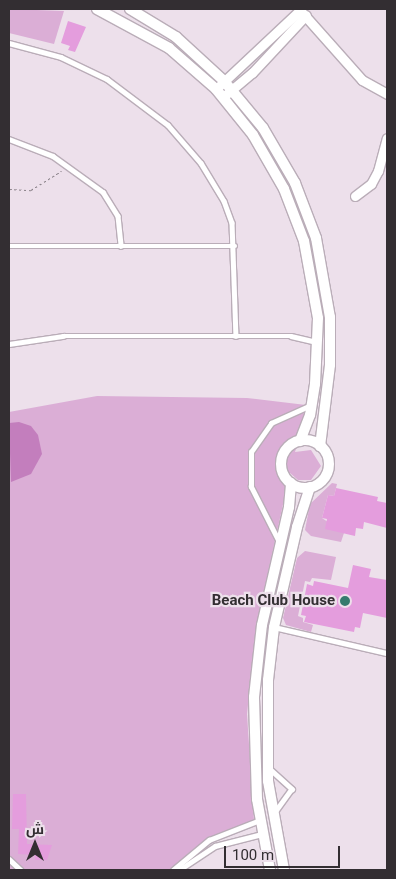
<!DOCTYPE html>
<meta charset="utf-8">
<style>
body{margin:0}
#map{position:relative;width:396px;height:879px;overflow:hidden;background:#ede0eb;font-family:Roboto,Cairo,sans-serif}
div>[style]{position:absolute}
.green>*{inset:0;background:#dbaed6}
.water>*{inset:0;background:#c37ebd}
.building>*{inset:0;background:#e49ddd}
.path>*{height:1px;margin-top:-0.5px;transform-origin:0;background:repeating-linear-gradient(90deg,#898188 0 2.5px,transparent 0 5px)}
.roads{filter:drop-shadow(1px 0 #baadb8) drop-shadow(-1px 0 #baadb8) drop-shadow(0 1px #baadb8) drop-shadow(0 -1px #baadb8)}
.service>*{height:4.5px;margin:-2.25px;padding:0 2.25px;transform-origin:2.25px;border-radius:2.25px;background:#fff}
.minor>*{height:9px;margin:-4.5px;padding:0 4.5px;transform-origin:4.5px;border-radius:4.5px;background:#fff}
.tertiary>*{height:10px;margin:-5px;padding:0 5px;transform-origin:5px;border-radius:5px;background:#fff}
.tertiary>.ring{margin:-5px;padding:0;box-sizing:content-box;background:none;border:10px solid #fff;border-radius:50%}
.dots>*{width:14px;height:14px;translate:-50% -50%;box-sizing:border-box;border:2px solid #ede0eb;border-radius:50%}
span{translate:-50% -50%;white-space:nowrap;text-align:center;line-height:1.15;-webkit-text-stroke:4.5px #ede0eb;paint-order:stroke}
.poi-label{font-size:15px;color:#332e32;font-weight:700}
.right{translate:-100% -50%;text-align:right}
.frame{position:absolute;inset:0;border:10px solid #332e32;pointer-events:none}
.north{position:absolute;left:10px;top:819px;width:50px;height:50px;-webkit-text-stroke:4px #ede0eb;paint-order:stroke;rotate:0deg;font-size:14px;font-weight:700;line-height:20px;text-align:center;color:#332e32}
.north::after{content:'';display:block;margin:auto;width:18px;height:22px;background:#332e32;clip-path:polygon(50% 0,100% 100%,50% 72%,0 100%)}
.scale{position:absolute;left:224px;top:846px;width:116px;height:22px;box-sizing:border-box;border:2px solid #332e32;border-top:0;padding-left:6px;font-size:15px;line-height:18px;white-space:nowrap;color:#332e32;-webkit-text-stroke:4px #ede0eb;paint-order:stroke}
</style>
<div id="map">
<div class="green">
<i style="clip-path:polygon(9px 9px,64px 11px,54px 44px,9px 33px)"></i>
<i style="clip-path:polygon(97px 396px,247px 398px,306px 405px,304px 415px,307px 414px,295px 452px,311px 450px,321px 466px,311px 480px,298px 480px,290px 473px,257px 622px,247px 714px,254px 820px,197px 847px,169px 870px,9px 870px,9px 412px)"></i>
<i style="clip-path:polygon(332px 483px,337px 484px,334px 496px,328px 495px,322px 518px,344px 533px,341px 542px,311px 536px,305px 530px,310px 504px)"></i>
<i style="clip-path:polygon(305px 551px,336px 557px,331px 580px,312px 578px,310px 582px,305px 581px,298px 616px,303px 618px,303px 622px,313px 625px,311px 632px,286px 625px,283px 618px,297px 558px)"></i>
</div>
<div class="water">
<i style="clip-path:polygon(19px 422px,31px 426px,38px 435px,42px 454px,31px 474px,11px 482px,9px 423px)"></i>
</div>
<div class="building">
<i style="clip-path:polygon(68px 21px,86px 27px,75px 52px,68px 50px,70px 46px,61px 43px)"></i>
<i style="clip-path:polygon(336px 488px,378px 497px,377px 501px,387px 503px,387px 528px,364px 522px,363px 529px,356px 528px,355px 536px,325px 529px,327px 519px,322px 518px,328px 495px,334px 496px)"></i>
<i style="clip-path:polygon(353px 565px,371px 569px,369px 577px,387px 580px,387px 618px,363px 613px,360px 628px,355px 627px,354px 632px,304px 622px,306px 616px,301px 615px,307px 584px,313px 586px,314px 581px,348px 588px)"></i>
<i style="clip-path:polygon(13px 794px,26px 794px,27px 844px,52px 845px,47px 860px,35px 860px,35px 855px,18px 854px,19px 829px,12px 829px)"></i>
</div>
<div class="path">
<i style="left:9px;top:189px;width:22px;rotate:3deg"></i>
<i style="left:31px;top:190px;width:36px;rotate:-32deg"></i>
</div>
<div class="roads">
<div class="service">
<i style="left:9px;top:43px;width:54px;rotate:15.1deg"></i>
<i style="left:61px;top:57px;width:51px;rotate:25.6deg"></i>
<i style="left:107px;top:79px;width:76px;rotate:37deg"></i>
<i style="left:168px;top:125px;width:50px;rotate:49deg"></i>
<i style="left:201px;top:163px;width:44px;rotate:58.8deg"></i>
<i style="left:224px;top:201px;width:23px;rotate:70deg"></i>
<i style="left:232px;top:223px;width:113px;rotate:88deg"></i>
<i style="left:9px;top:139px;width:47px;rotate:21.1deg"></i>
<i style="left:53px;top:156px;width:62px;rotate:35.8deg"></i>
<i style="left:103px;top:192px;width:28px;rotate:58deg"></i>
<i style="left:118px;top:216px;width:30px;rotate:84deg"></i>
<i style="left:9px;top:246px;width:226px"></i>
<i style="left:9px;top:344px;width:55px;rotate:-8.4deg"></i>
<i style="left:63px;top:336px;width:228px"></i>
<i style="left:291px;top:336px;width:26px;rotate:13deg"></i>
<i style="left:279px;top:542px;width:62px;rotate:-117deg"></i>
<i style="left:251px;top:487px;width:35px;rotate:-90deg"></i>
<i style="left:251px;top:452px;width:35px;rotate:-55deg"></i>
<i style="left:271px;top:423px;width:44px;rotate:-24.2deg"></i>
<i style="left:274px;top:627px;width:116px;rotate:13deg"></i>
<i style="left:270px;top:769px;width:30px;rotate:42deg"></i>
<i style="left:292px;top:789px;width:29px;rotate:126deg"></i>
<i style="left:9px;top:859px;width:16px;rotate:43deg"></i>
<i style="left:173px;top:870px;width:47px;rotate:-39.8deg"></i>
<i style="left:209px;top:840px;width:55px;rotate:-21.4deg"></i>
<i style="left:179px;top:870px;width:43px;rotate:-33.7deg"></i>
<i style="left:215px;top:846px;width:49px;rotate:-14.3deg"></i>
</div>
<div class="minor">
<i style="left:299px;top:9px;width:95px;rotate:48.4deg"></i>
<i style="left:362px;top:80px;width:29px;rotate:29deg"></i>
<i style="left:216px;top:89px;width:115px;rotate:-43.2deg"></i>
<i style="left:223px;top:97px;width:38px;rotate:-40deg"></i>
<i style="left:252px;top:73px;width:79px;rotate:-47deg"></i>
<i style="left:355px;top:196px;width:20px;rotate:-37deg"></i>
<i style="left:371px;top:184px;width:15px;rotate:-62deg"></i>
<i style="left:378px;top:171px;width:34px;rotate:-75deg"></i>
</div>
<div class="tertiary">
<i style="left:97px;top:9px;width:82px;rotate:28.4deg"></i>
<i style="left:169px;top:48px;width:62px;rotate:41.1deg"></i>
<i style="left:216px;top:89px;width:59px;rotate:51.2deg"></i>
<i style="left:253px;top:135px;width:62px;rotate:60.1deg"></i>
<i style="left:284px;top:189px;width:56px;rotate:69deg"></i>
<i style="left:304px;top:241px;width:78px;rotate:79.7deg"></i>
<i style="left:318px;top:318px;width:66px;rotate:92.6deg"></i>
<i style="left:315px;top:384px;width:31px;rotate:99deg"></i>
<i style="left:310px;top:415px;width:28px;rotate:111deg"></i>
<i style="left:130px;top:9px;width:54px;rotate:31.3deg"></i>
<i style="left:176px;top:37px;width:65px;rotate:42.5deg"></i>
<i style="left:224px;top:81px;width:61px;rotate:50.3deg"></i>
<i style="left:263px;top:128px;width:64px;rotate:59.8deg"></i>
<i style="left:295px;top:183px;width:59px;rotate:69.1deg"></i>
<i style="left:316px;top:238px;width:80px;rotate:80deg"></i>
<i style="left:330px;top:317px;width:48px;rotate:90deg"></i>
<i style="left:330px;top:365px;width:82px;rotate:97deg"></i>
<i class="ring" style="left:281px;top:440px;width:38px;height:38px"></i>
<i style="left:270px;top:870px;width:72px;rotate:-100.4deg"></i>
<i style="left:257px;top:799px;width:102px;rotate:-91.7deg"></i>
<i style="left:254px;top:697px;width:72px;rotate:-83.7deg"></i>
<i style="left:262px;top:625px;width:121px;rotate:-77.1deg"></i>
<i style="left:289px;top:507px;width:24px;rotate:-85deg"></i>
<i style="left:284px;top:870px;width:90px;rotate:-100.2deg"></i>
<i style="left:268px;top:781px;width:101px;rotate:-90deg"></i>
<i style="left:268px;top:680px;width:53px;rotate:-83.5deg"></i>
<i style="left:274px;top:627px;width:103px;rotate:-77deg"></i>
<i style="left:297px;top:527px;width:42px;rotate:-72deg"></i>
</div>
</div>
<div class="dots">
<i style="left:345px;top:601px;background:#357a6d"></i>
</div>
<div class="poi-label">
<span class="right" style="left:335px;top:601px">Beach Club House</span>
</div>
<div class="frame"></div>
<div class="north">ش</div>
<div class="scale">100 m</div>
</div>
